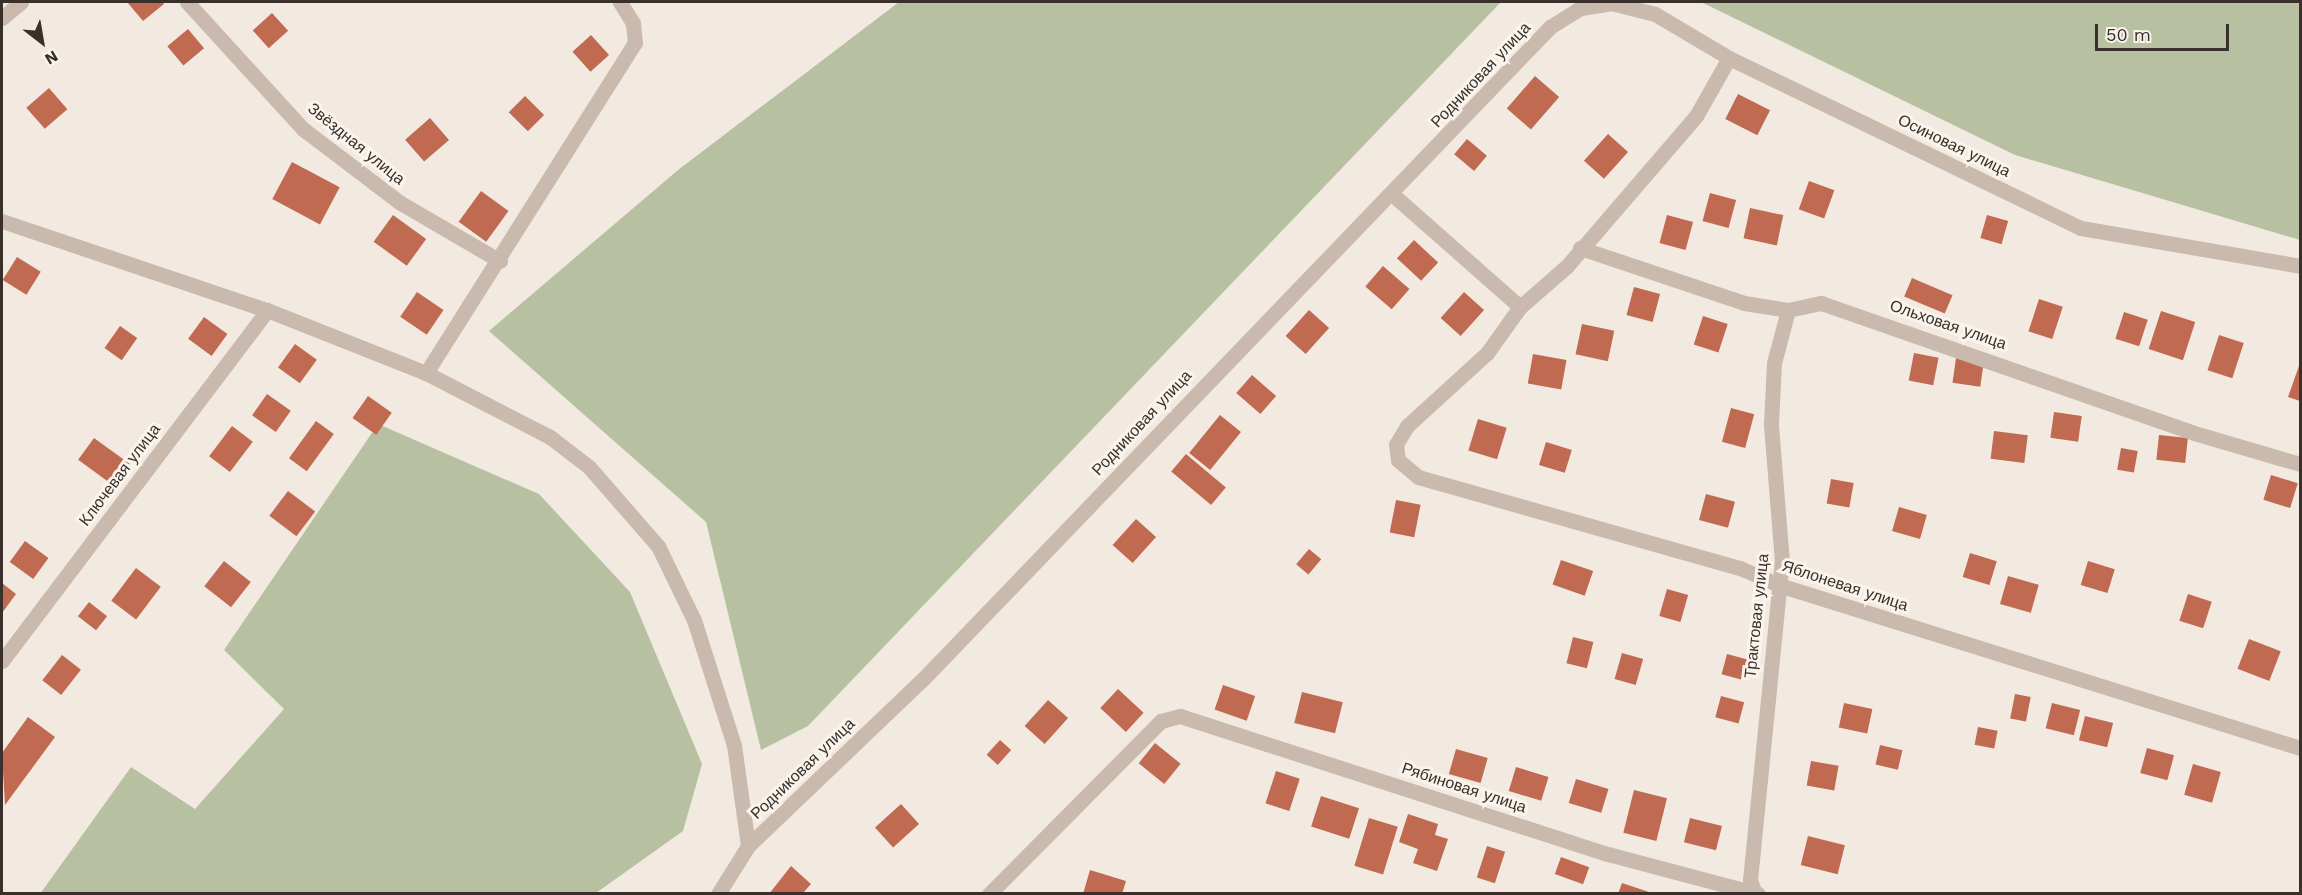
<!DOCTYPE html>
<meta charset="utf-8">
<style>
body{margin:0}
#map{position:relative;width:2302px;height:895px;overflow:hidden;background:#f2eae1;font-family:"Work Sans",sans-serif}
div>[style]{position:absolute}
.green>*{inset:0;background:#b7c1a1}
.building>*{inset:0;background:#c06a51;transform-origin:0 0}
.minor>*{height:15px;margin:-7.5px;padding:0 7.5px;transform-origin:7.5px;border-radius:7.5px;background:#cabaad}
span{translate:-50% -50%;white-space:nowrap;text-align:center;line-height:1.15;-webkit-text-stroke:6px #faf4ed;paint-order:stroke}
.street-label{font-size:16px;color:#392f2b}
.frame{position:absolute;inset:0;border:3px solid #392f2b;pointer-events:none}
.north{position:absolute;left:12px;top:12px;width:60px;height:60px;-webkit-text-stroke:4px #faf4ed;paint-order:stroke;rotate:149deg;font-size:16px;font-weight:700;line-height:24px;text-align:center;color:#392f2b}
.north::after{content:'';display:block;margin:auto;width:21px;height:27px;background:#392f2b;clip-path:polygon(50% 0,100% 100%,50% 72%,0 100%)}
.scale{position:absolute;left:2095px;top:24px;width:134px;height:27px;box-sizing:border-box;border:3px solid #392f2b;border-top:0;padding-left:8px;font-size:18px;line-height:21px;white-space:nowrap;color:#392f2b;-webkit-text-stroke:4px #faf4ed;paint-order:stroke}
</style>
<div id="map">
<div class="green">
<i style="clip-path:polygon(899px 2px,1501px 2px,808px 726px,761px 750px,706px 522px,489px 331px,678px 170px)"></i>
<i style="clip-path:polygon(1701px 2px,2300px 2px,2300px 240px,2015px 155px)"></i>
<i style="clip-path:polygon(378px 424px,539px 494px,630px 592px,702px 764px,683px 831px,596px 893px,40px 894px,131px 767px,195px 809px,284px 709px,224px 650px)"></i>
</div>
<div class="building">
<i style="clip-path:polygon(127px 2px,162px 2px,164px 4px,143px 21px)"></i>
<i style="left:272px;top:13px;width:24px;height:26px;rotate:48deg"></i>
<i style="left:188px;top:29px;width:25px;height:27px;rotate:50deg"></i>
<i style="left:591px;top:35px;width:27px;height:25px;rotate:48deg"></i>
<i style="left:1535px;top:76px;width:32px;height:43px;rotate:41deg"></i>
<i style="left:49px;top:88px;width:28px;height:30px;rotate:49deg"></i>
<i style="left:1738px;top:94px;width:36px;height:28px;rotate:27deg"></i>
<i style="left:525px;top:96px;width:27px;height:23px;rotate:45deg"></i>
<i style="left:430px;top:118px;width:29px;height:33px;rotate:49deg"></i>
<i style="left:1608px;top:134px;width:27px;height:36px;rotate:42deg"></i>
<i style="left:1467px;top:139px;width:26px;height:20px;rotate:40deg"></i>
<i style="left:292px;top:162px;width:54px;height:42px;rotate:28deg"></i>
<i style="left:1809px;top:181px;width:27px;height:30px;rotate:20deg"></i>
<i style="left:481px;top:191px;width:34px;height:38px;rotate:36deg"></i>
<i style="left:1710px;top:193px;width:27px;height:29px;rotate:15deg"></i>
<i style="left:1750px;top:208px;width:34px;height:31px;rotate:12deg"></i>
<i style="left:393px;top:215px;width:41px;height:33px;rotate:36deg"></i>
<i style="left:1667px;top:215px;width:27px;height:29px;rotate:15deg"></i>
<i style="left:1987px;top:215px;width:22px;height:24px;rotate:16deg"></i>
<i style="left:1414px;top:240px;width:33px;height:25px;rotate:43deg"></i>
<i style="left:17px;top:257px;width:28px;height:27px;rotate:32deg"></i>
<i style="left:1383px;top:266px;width:35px;height:27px;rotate:41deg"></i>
<i style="left:1912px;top:278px;width:44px;height:20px;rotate:23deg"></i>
<i style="left:1634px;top:287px;width:27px;height:29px;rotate:15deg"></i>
<i style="left:417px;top:292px;width:32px;height:30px;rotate:34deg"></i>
<i style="left:1464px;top:292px;width:27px;height:35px;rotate:42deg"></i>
<i style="left:2039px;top:299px;width:25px;height:34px;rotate:18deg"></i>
<i style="left:1309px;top:310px;width:27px;height:35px;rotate:42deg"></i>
<i style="left:2161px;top:311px;width:36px;height:40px;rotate:18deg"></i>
<i style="left:2124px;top:312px;width:25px;height:28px;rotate:18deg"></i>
<i style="left:1703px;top:316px;width:26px;height:30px;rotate:18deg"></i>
<i style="left:204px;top:317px;width:29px;height:27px;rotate:36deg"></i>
<i style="left:1582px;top:324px;width:33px;height:31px;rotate:12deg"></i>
<i style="left:120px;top:326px;width:21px;height:27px;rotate:35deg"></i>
<i style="left:2219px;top:335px;width:26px;height:37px;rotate:18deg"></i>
<i style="left:295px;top:344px;width:27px;height:29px;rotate:36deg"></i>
<i style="left:1914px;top:353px;width:25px;height:28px;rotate:11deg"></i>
<i style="left:1533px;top:354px;width:34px;height:30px;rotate:10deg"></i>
<i style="left:1956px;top:358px;width:28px;height:25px;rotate:8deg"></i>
<i style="clip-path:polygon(2300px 363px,2300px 401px,2288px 397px)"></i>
<i style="left:1252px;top:375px;width:32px;height:24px;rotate:41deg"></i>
<i style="left:267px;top:394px;width:29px;height:26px;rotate:35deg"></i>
<i style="left:368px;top:396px;width:29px;height:27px;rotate:35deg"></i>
<i style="left:1731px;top:408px;width:24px;height:35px;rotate:15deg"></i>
<i style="left:2054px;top:412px;width:28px;height:26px;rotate:8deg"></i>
<i style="left:1220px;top:415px;width:27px;height:49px;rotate:39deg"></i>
<i style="left:1478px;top:419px;width:30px;height:33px;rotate:17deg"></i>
<i style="left:316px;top:421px;width:22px;height:46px;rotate:36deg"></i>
<i style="left:232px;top:426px;width:26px;height:38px;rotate:37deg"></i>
<i style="left:1994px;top:431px;width:34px;height:28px;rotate:7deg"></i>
<i style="left:2159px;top:435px;width:29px;height:25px;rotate:6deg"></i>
<i style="left:94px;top:438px;width:44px;height:27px;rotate:36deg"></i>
<i style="left:1546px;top:442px;width:27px;height:24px;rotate:17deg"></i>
<i style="left:2121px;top:448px;width:17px;height:22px;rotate:10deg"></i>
<i style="left:1186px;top:454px;width:52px;height:23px;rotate:40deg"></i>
<i style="left:2271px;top:475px;width:28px;height:26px;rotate:17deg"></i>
<i style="left:1831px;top:479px;width:23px;height:25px;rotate:10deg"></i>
<i style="left:288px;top:491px;width:34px;height:31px;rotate:37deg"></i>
<i style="left:1706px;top:494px;width:30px;height:27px;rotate:15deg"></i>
<i style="left:1396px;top:500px;width:25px;height:33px;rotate:11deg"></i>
<i style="left:1899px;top:507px;width:29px;height:25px;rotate:16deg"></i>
<i style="left:1136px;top:519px;width:27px;height:35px;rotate:42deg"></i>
<i style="left:25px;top:541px;width:29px;height:26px;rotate:36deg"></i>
<i style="left:1309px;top:549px;width:16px;height:20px;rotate:40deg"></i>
<i style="left:1970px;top:553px;width:28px;height:25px;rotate:17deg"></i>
<i style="left:1561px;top:560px;width:34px;height:26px;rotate:19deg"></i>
<i style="left:224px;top:561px;width:34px;height:32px;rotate:38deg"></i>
<i style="left:2088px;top:561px;width:28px;height:25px;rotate:17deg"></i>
<i style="left:136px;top:568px;width:31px;height:41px;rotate:37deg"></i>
<i style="left:2008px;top:576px;width:32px;height:29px;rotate:16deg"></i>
<i style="clip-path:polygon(2px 583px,16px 594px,2px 613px)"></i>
<i style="left:1667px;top:589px;width:22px;height:28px;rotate:16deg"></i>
<i style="left:2188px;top:594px;width:25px;height:28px;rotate:18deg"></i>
<i style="left:89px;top:602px;width:23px;height:18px;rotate:38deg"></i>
<i style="left:1573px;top:637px;width:21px;height:27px;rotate:14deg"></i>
<i style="left:2249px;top:639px;width:34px;height:32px;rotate:21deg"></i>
<i style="left:1622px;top:653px;width:22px;height:27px;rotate:16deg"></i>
<i style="left:1727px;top:654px;width:24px;height:21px;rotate:15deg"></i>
<i style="left:62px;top:655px;width:24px;height:32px;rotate:38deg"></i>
<i style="left:1223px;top:685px;width:34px;height:26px;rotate:19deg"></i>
<i style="left:1118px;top:689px;width:35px;height:26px;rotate:43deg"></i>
<i style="left:1302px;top:692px;width:42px;height:32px;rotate:14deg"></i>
<i style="left:2015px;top:694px;width:16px;height:25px;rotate:11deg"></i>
<i style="left:1721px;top:696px;width:24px;height:22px;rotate:15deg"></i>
<i style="left:1048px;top:700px;width:27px;height:35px;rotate:42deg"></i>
<i style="left:1844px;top:703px;width:29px;height:25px;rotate:12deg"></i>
<i style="left:2052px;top:703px;width:29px;height:26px;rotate:14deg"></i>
<i style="left:2085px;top:716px;width:29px;height:25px;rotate:14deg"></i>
<i style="clip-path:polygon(28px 717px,55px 737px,5px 805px,2px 753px)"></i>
<i style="left:1978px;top:727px;width:20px;height:18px;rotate:11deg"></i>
<i style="left:1000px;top:740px;width:15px;height:20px;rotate:42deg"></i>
<i style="left:1155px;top:743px;width:33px;height:26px;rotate:39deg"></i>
<i style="left:1880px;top:745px;width:23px;height:20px;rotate:13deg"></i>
<i style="left:2147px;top:748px;width:28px;height:26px;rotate:15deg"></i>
<i style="left:1456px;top:749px;width:33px;height:26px;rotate:16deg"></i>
<i style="left:1811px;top:761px;width:28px;height:25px;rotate:10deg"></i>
<i style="left:2193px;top:764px;width:29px;height:32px;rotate:16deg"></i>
<i style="left:1516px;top:767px;width:34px;height:25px;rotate:17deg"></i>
<i style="left:1276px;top:771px;width:25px;height:34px;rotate:18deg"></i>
<i style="left:1576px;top:779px;width:34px;height:25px;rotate:17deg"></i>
<i style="left:1634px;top:790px;width:34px;height:44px;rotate:14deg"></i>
<i style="left:1321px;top:796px;width:40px;height:32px;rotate:18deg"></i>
<i style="left:901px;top:804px;width:27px;height:35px;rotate:48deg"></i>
<i style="clip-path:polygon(1408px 814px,1438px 824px,1435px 835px,1448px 839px,1437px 871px,1413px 863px,1418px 849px,1399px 842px)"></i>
<i style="left:1369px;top:818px;width:30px;height:50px;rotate:17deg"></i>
<i style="left:1690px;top:818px;width:33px;height:25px;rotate:14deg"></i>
<i style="left:1808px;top:836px;width:38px;height:30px;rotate:14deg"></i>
<i style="left:1487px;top:846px;width:19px;height:33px;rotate:18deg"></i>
<i style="left:1561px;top:857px;width:30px;height:18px;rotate:20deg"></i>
<i style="clip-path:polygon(791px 866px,811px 884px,802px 894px,769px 894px)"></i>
<i style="clip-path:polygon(1090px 870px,1126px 881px,1122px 894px,1083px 894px)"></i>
<i style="clip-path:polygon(1622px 883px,1652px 893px,1652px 894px,1618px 894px)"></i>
</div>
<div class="minor">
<i style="left:187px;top:2px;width:172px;rotate:47.6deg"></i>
<i style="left:303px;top:129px;width:121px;rotate:37.2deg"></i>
<i style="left:399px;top:202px;width:117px;rotate:30.3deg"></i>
<i style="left:2px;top:18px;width:25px;rotate:-40deg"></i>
<i style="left:1729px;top:58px;width:67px;rotate:119.6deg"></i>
<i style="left:1696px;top:116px;width:198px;rotate:130.7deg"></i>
<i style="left:1567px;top:266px;width:62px;rotate:138.9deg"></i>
<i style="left:1520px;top:307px;width:57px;rotate:125.7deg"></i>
<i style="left:1487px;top:353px;width:108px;rotate:137.6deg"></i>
<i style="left:1407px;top:426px;width:21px;rotate:121deg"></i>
<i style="left:1396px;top:444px;width:16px;rotate:83deg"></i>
<i style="left:1398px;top:460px;width:26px;rotate:40deg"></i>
<i style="left:1418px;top:477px;width:335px;rotate:15.8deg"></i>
<i style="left:1740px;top:568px;width:43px;rotate:23.6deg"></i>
<i style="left:1779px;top:585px;width:546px;rotate:17.37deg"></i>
<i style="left:1392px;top:194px;width:171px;rotate:41.4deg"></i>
<i style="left:2px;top:221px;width:280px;rotate:18.6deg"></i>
<i style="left:267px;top:310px;width:171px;rotate:21.6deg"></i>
<i style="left:426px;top:373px;width:140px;rotate:27.3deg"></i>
<i style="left:550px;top:437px;width:49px;rotate:37.6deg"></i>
<i style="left:589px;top:467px;width:105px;rotate:48.9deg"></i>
<i style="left:658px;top:546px;width:82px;rotate:64.1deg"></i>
<i style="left:694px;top:620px;width:131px;rotate:72.3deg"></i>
<i style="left:734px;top:745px;width:102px;rotate:82.1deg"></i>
<i style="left:1580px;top:248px;width:173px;rotate:18.5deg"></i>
<i style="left:1744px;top:303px;width:45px;rotate:9deg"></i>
<i style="left:1788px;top:310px;width:34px;rotate:-12deg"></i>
<i style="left:1821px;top:303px;width:395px;rotate:19.2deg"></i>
<i style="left:2194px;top:433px;width:110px;rotate:16.3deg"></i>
<i style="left:426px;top:373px;width:391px;rotate:-57.7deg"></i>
<i style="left:635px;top:43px;width:20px;rotate:-96deg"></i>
<i style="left:633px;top:23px;width:25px;rotate:-122deg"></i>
<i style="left:2px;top:661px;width:440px;rotate:-52.9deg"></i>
<i style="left:1754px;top:891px;width:12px;rotate:-110deg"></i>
<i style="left:1750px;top:880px;width:320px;rotate:-84.3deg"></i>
<i style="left:1782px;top:562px;width:138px;rotate:-94.6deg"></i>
<i style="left:1771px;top:424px;width:61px;rotate:-87.2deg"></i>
<i style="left:1774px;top:363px;width:55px;rotate:-75.2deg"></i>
<i style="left:718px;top:894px;width:57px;rotate:-58deg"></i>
<i style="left:748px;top:846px;width:242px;rotate:-43.7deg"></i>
<i style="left:923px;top:679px;width:905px;rotate:-46.12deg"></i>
<i style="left:1550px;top:27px;width:36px;rotate:-32deg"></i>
<i style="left:1581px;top:8px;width:30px;rotate:-9deg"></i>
<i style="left:1611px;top:3px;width:45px;rotate:14deg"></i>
<i style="left:1655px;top:14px;width:86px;rotate:30.7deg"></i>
<i style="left:1729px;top:58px;width:391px;rotate:25.8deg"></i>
<i style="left:2081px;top:228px;width:222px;rotate:9.8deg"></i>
<i style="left:989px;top:894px;width:244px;rotate:-45.2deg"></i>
<i style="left:1161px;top:721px;width:20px;rotate:-15deg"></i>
<i style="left:1180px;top:716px;width:450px;rotate:17.9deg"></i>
<i style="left:1608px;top:854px;width:155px;rotate:14.9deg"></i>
</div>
<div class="street-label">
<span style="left:1481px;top:75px;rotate:-47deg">Родниковая улица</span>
<span style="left:356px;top:144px;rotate:39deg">Звёздная улица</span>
<span style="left:1954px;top:146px;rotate:26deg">Осиновая улица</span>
<span style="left:1948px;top:325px;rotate:19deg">Ольховая улица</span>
<span style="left:1142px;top:423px;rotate:-47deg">Родниковая улица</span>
<span style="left:120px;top:475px;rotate:-53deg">Ключевая улица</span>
<span style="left:1845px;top:586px;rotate:18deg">Яблоневая улица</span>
<span style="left:1757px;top:616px;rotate:-84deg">Трактовая улица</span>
<span style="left:803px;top:769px;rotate:-44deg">Родниковая улица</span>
<span style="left:1464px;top:788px;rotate:18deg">Рябиновая улица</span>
</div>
<div class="frame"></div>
<div class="north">N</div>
<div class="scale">50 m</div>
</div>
